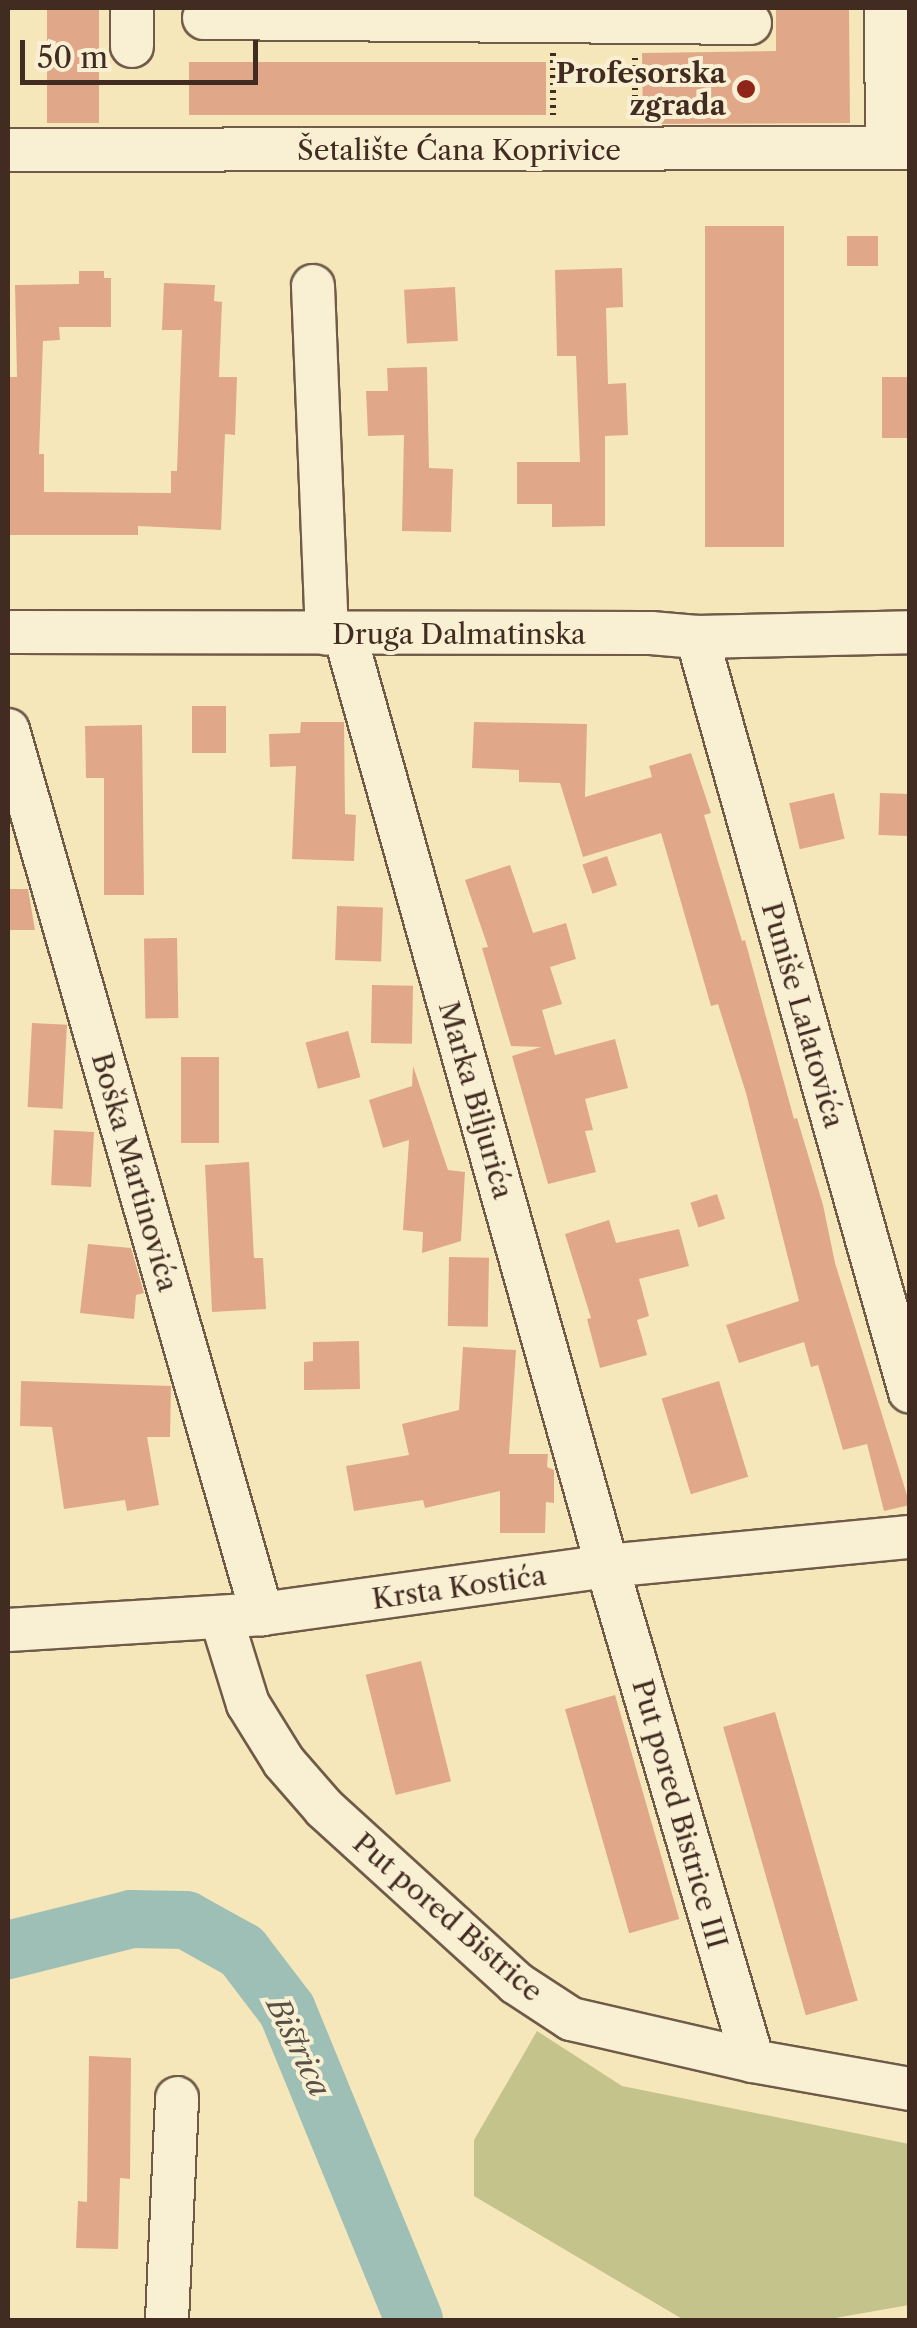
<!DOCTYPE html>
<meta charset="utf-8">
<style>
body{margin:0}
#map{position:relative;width:917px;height:2328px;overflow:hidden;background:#f6e7bb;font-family:"Libre Caslon Text",serif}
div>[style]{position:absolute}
.green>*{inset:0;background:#c4c38b}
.river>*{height:58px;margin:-29px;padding:0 29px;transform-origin:29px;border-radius:29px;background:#9dbfb5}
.building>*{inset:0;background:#e0a889;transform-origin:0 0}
.path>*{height:6px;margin-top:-3px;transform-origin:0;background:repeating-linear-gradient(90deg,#422c22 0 2.5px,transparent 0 7.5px)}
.roads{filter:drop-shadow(2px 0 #6f5b48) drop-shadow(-2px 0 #6f5b48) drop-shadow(0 2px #6f5b48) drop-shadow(0 -2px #6f5b48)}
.minor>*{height:42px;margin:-21px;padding:0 21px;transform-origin:21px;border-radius:21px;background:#f9efd3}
.dots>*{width:28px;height:28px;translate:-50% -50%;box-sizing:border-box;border:5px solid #f9efd3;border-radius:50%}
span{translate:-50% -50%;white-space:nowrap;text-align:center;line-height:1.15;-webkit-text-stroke:8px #f9efd3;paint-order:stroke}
.poi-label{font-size:28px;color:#422c22;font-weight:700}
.right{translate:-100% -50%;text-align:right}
.street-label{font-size:28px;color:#422c22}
.water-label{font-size:30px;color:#595147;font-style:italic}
.frame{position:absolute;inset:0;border:10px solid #422c22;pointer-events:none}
.scale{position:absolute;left:20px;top:40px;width:238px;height:45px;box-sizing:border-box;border:5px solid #422c22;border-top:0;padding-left:12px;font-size:30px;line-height:35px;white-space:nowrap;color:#422c22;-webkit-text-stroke:8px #f9efd3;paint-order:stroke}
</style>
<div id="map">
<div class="green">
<i style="clip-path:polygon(537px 2031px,622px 2086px,909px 2144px,909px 2305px,824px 2320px,684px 2320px,474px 2196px,474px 2140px)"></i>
</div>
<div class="river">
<i style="left:8px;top:1950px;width:127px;rotate:-14.1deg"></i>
<i style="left:131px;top:1919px;width:55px;rotate:1deg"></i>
<i style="left:186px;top:1920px;width:64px;rotate:29deg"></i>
<i style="left:242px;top:1951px;width:74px;rotate:52.7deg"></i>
<i style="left:287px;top:2010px;width:335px;rotate:67.7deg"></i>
</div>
<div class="building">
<i style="left:47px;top:8px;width:52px;height:115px"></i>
<i style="clip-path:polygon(776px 8px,849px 8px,850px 123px,643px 124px,642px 53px,776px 51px)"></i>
<i style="left:546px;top:62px;width:53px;height:357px;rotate:90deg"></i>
<i style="left:705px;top:226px;width:79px;height:321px"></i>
<i style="left:847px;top:236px;width:31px;height:30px"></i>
<i style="clip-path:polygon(622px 268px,623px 307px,606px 308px,608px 384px,626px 383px,628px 435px,605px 436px,605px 526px,552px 527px,552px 504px,517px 504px,517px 462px,580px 462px,576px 356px,557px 356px,555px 270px)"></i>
<i style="clip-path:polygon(79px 271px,104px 271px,104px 278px,111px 278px,111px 327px,59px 327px,60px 340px,43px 341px,39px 454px,44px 454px,44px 492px,171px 493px,171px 471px,177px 471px,182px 330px,162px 330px,164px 283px,215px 285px,214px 301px,222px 302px,219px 377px,237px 377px,235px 435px,225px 434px,221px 530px,138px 526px,138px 535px,8px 535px,8px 377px,17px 377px,15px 285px,79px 284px)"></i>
<i style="left:455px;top:287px;width:54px;height:51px;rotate:87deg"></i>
<i style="clip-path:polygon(427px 367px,429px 468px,453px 469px,451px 532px,402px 531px,404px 435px,368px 436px,366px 391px,388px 391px,387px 368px)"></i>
<i style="left:882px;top:377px;width:28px;height:61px"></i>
<i style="left:192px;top:706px;width:34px;height:47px"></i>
<i style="clip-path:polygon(301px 722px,344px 722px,345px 814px,356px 815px,354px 861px,292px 859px,296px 766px,270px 767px,269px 734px,300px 733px)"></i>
<i style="clip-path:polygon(474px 722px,587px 724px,585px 797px,652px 777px,649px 766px,691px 753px,711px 813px,704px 815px,742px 941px,745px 940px,794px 1119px,797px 1118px,823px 1205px,835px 1263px,910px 1505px,884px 1511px,867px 1444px,843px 1450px,818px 1365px,811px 1367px,804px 1342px,739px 1363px,726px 1325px,799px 1301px,746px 1093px,718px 1004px,711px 1006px,661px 833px,583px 857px,560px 783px,519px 782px,519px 770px,472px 768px)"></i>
<i style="clip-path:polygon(142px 725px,144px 895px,104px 895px,104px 778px,86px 778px,85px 726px)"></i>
<i style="left:834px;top:793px;width:47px;height:46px;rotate:77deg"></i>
<i style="left:880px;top:793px;width:30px;height:42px;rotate:2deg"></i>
<i style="left:607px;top:856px;width:31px;height:26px;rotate:71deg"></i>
<i style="clip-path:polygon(510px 865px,533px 933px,566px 923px,576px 959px,550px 967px,562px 1004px,542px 1010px,555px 1055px,615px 1039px,628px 1088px,585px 1099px,593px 1130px,585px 1131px,596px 1172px,548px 1184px,512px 1056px,541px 1047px,511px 1046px,482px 948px,488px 947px,465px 880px)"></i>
<i style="clip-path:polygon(8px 889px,28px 889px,35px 930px,8px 930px)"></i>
<i style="left:337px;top:906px;width:46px;height:54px;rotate:2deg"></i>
<i style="left:177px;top:938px;width:80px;height:33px;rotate:89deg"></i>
<i style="left:372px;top:985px;width:41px;height:58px;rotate:1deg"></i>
<i style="left:32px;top:1023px;width:35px;height:84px;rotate:3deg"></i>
<i style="left:348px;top:1031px;width:48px;height:44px;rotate:75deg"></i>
<i style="left:219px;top:1057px;width:86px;height:38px;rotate:90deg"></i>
<i style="clip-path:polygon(413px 1066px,448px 1170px,465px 1172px,461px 1241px,422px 1253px,423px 1232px,403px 1230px,409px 1140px,383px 1148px,369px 1100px,412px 1086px)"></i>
<i style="left:54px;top:1130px;width:40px;height:55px;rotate:3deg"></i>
<i style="clip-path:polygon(249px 1162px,254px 1258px,263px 1258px,266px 1309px,212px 1312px,205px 1165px)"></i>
<i style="left:717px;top:1194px;width:26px;height:28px;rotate:72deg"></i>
<i style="clip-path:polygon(609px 1220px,616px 1243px,679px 1229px,689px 1266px,639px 1279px,649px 1316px,637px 1320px,647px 1355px,600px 1368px,587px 1319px,591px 1318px,565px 1234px)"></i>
<i style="clip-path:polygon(88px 1244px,131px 1248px,144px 1293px,136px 1295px,134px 1319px,80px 1313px)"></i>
<i style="left:449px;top:1257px;width:40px;height:69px;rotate:1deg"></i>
<i style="clip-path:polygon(359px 1341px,360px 1389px,304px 1390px,304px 1362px,313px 1361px,313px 1342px)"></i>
<i style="clip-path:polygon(463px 1347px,516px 1350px,509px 1454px,548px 1454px,547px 1467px,554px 1470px,554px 1503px,546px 1502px,545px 1533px,500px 1533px,500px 1491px,425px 1508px,423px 1500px,354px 1511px,346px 1466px,409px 1455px,402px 1424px,459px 1410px)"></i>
<i style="clip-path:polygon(21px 1381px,171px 1386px,170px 1437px,147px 1437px,159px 1505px,127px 1511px,125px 1500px,64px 1509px,52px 1427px,20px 1426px)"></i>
<i style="left:719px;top:1381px;width:100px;height:60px;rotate:73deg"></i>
<i style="left:421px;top:1661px;width:124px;height:57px;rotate:76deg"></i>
<i style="left:615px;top:1695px;width:233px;height:52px;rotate:74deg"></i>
<i style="left:775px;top:1712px;width:300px;height:54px;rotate:74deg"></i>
<i style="clip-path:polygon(89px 2056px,131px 2058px,130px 2179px,120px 2178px,118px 2249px,76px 2248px,78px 2201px,87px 2202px)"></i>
</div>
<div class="path">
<i style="left:553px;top:53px;width:62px;rotate:90deg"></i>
<i style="left:635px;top:58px;width:58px;rotate:90deg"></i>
</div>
<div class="roads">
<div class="minor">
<i style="left:132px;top:8px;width:38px;rotate:90deg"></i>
<i style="left:886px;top:8px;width:140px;rotate:89.6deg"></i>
<i style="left:204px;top:18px;width:546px;rotate:0.52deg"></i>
<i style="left:8px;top:150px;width:902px;rotate:-0.13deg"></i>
<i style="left:313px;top:286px;width:348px;rotate:87.7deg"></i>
<i style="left:8px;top:632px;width:643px;rotate:0.09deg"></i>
<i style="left:651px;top:633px;width:46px;rotate:5deg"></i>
<i style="left:697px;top:637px;width:213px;rotate:-1.3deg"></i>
<i style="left:345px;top:635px;width:967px;rotate:74.28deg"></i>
<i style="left:607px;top:1566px;width:516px;rotate:73.57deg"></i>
<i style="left:697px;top:637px;width:784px;rotate:74.25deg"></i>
<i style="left:8px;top:730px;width:920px;rotate:73.97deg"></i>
<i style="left:221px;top:1617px;width:91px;rotate:72.8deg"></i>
<i style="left:248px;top:1704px;width:68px;rotate:58.2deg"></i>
<i style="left:284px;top:1762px;width:62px;rotate:48.9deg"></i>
<i style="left:325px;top:1809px;width:258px;rotate:42.3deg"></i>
<i style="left:516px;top:1983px;width:66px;rotate:33.2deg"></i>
<i style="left:571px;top:2019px;width:187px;rotate:13deg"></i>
<i style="left:753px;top:2061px;width:159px;rotate:10.1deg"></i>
<i style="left:8px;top:1630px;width:255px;rotate:-3.6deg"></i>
<i style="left:262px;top:1614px;width:348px;rotate:-7.9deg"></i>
<i style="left:607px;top:1566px;width:304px;rotate:-5.5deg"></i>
<i style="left:167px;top:2320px;width:222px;rotate:-87.4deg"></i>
</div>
</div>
<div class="dots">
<i style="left:746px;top:89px;background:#8f2418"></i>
</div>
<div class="poi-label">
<span class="right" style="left:726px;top:89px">Profesorska<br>zgrada</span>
</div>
<div class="street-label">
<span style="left:459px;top:150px">Šetalište Ćana Koprivice</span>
<span style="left:459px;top:634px">Druga Dalmatinska</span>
<span style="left:803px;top:1015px;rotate:74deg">Puniše Lalatovića</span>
<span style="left:476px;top:1100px;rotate:74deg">Marka Biljurića</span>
<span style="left:135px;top:1172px;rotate:74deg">Boška Martinovića</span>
<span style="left:459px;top:1587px;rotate:-8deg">Krsta Kostića</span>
<span style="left:680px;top:1814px;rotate:74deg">Put pored Bistrice III</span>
<span style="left:448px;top:1917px;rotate:41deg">Put pored Bistrice</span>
</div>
<div class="water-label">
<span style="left:298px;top:2047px;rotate:64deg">Bistrica</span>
</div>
<div class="frame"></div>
<div class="scale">50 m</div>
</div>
